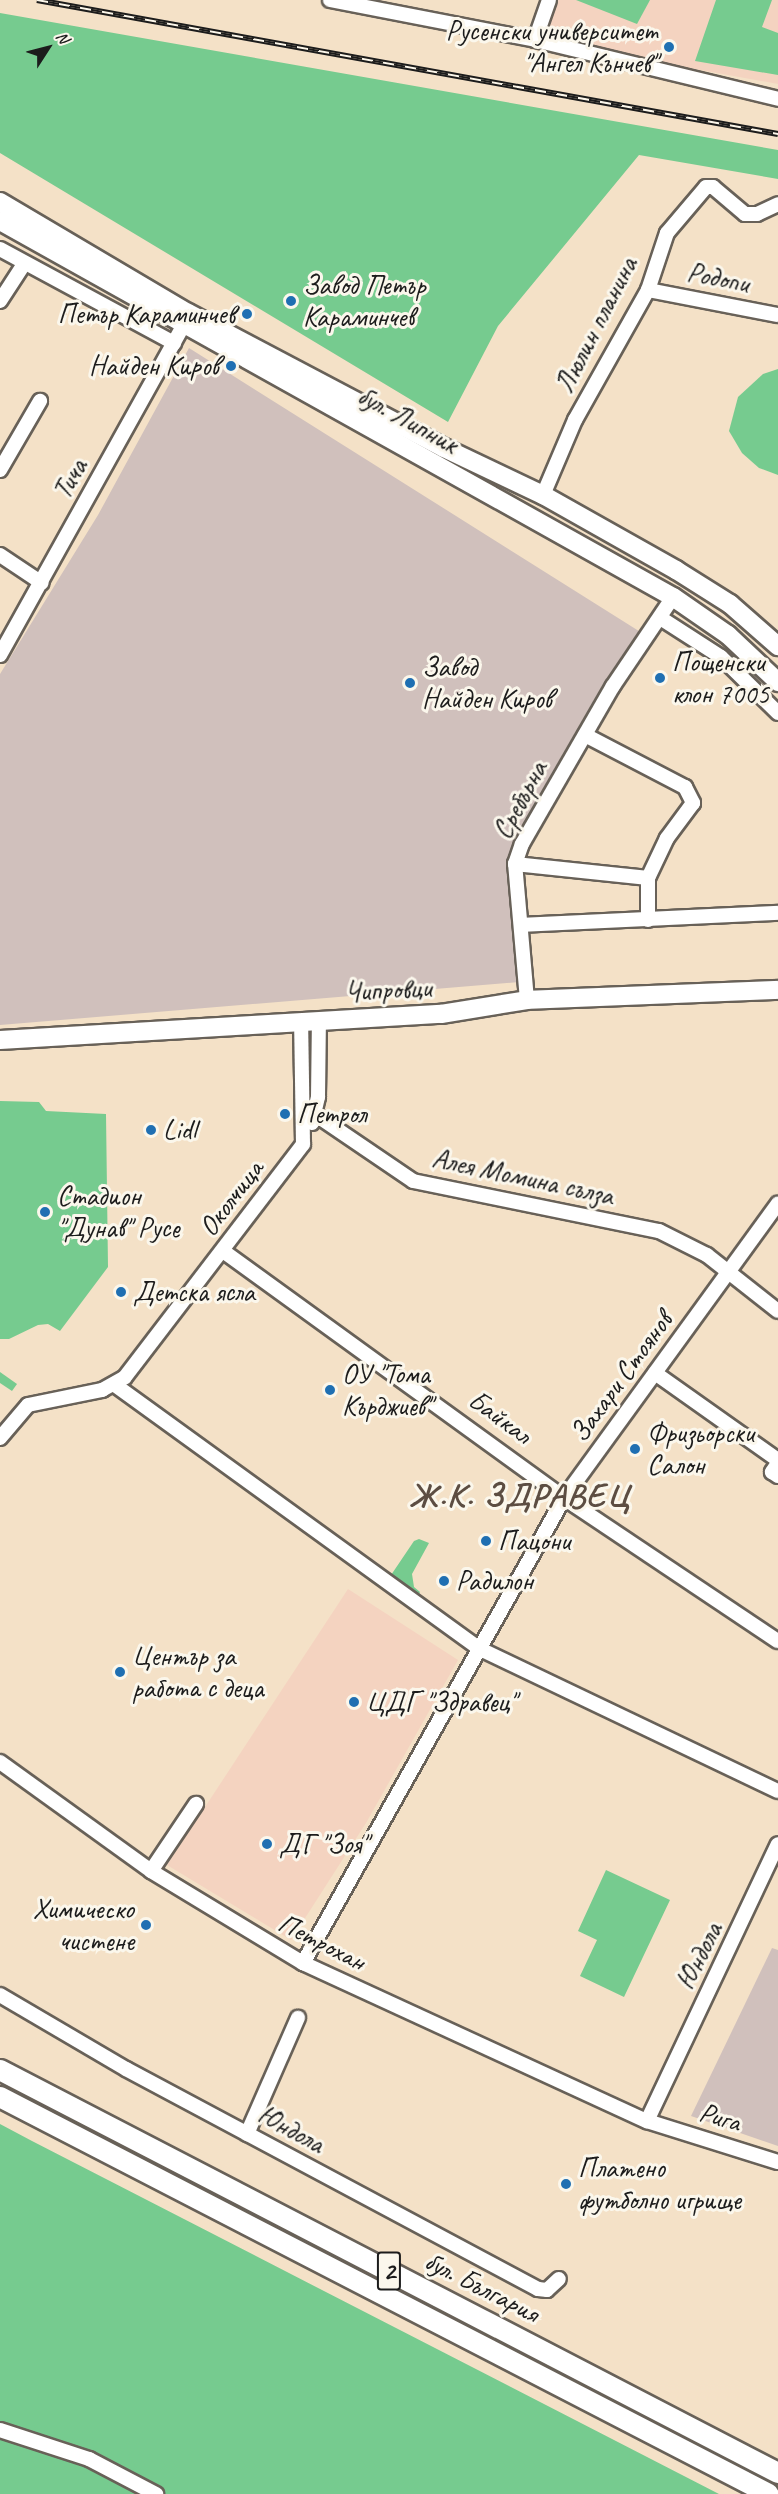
<!DOCTYPE html>
<meta charset="utf-8">
<style>
body{margin:0}
#map{position:relative;width:778px;height:2494px;overflow:hidden;background:#f4e1c7;font-family:Caveat,sans-serif}
div>[style]{position:absolute}
.built>*{inset:0;background:#f4d3c0}
.industrial>*{inset:0;background:#d0c0bc}
.green>*{inset:0;background:#76cb8f}
.roads{filter:drop-shadow(2px 0 #686158) drop-shadow(-2px 0 #686158) drop-shadow(0 2px #686158) drop-shadow(0 -2px #686158)}
.minor>*{height:14px;margin:-7px;padding:0 7px;transform-origin:7px;border-radius:7px;background:#fff}
.major>*{height:18px;margin:-9px;padding:0 9px;transform-origin:9px;border-radius:9px;background:#fff}
.highway>*{height:20px;margin:-10px;padding:0 10px;transform-origin:10px;border-radius:10px;background:#fff}
.rail>*{height:6px;margin-top:-3px;transform-origin:0;background:repeating-linear-gradient(90deg,#fbf7ec 0 11px,#1c1c1c 0 22px);box-sizing:border-box;border-block:2px solid #1c1c1c}
.dots>*{width:16px;height:16px;translate:-50% -50%;box-sizing:border-box;border:3px solid #fbf7ec;border-radius:50%}
span{translate:-50% -50%;white-space:nowrap;text-align:center;line-height:1.15;-webkit-text-stroke:6px #fbf7ec;paint-order:stroke}
.shield-label span{padding:2px 4px;background:#fbf7ec;border:2px solid;border-radius:4px;-webkit-text-stroke-width:0}
.shield-label{font-size:27px;color:#1c1c1c;font-weight:700}
.poi-label{font-size:28px;color:#1c1c1c}
.right{translate:-100% -50%;text-align:right}
.left{translate:0 -50%;text-align:left}
.street-label{font-size:28px;color:#1c1c1c}
.district-label{font-size:34px;color:#5c4d42;font-weight:700;letter-spacing:1.5px}
.north{position:absolute;left:18px;top:18px;width:60px;height:60px;-webkit-text-stroke:4px #fbf7ec;paint-order:stroke;rotate:54deg;font-size:16px;font-weight:700;line-height:24px;text-align:center;color:#1c1c1c}
.north::after{content:'';display:block;margin:auto;width:21px;height:27px;background:#1c1c1c;clip-path:polygon(50% 0,100% 100%,50% 72%,0 100%)}
</style>
<div id="map">
<div class="built">
<i style="clip-path:polygon(549px 0,778px 0,778px 84px,535px 40px)"></i>
<i style="clip-path:polygon(348px 1589px,458px 1660px,366px 1823px,291px 1940px,167px 1865px)"></i>
</div>
<div class="industrial">
<i style="clip-path:polygon(189px 348px,642px 633px,518px 835px,507px 867px,519px 982px,0 1025px,0 674px,98px 515px)"></i>
<i style="clip-path:polygon(772px 1948px,778px 1950px,778px 2146px,691px 2116px)"></i>
</div>
<div class="green">
<i style="clip-path:polygon(576px 0,650px 0,637px 24px)"></i>
<i style="clip-path:polygon(716px 0,772px 0,762px 27px,778px 33px,778px 75px,695px 61px)"></i>
<i style="clip-path:polygon(0 13px,778px 150px,778px 179px,639px 155px,498px 326px,448px 422px,0 153px)"></i>
<i style="clip-path:polygon(778px 369px,778px 475px,759px 468px,742px 453px,729px 431px,738px 397px,763px 374px)"></i>
<i style="clip-path:polygon(0 1101px,39px 1102px,46px 1111px,106px 1114px,108px 1267px,60px 1331px,48px 1324px,38px 1325px,9px 1339px,0 1339px)"></i>
<i style="clip-path:polygon(0 1372px,17px 1384px,12px 1391px,0 1383px)"></i>
<i style="clip-path:polygon(419px 1539px,429px 1543px,412px 1574px,414px 1587px,420px 1592px,415px 1601px,387px 1581px,414px 1541px)"></i>
<i style="clip-path:polygon(606px 1870px,670px 1900px,624px 1997px,580px 1976px,597px 1940px,578px 1931px)"></i>
<i style="clip-path:polygon(0 2124px,32px 2141px,719px 2494px,0 2494px)"></i>
</div>
<div class="roads">
<div class="minor">
<i style="left:330px;top:0;width:209px;rotate:11deg"></i>
<i style="left:535px;top:40px;width:250px;rotate:13.6deg"></i>
<i style="left:535px;top:40px;width:42px;rotate:-70.7deg"></i>
<i style="left:0;top:249px;width:198px;rotate:28.4deg"></i>
<i style="left:648px;top:290px;width:132px;rotate:10.9deg"></i>
<i style="left:0;top:301px;width:44px;rotate:-57deg"></i>
<i style="left:0;top:470px;width:80px;rotate:-59.9deg"></i>
<i style="left:543px;top:495px;width:82px;rotate:-66.9deg"></i>
<i style="left:575px;top:420px;width:149px;rotate:-60.7deg"></i>
<i style="left:648px;top:290px;width:60px;rotate:-71.6deg"></i>
<i style="left:667px;top:233px;width:60px;rotate:-49.7deg"></i>
<i style="left:706px;top:187px;width:7px"></i>
<i style="left:713px;top:187px;width:42px;rotate:40.2deg"></i>
<i style="left:745px;top:214px;width:12px"></i>
<i style="left:757px;top:214px;width:23px;rotate:-25deg"></i>
<i style="left:0;top:555px;width:50px;rotate:33.7deg"></i>
<i style="left:662px;top:619px;width:70px;rotate:32.8deg"></i>
<i style="left:721px;top:657px;width:80px;rotate:44.5deg"></i>
<i style="left:0;top:655px;width:376px;rotate:-60.9deg"></i>
<i style="left:585px;top:735px;width:113px;rotate:27.5deg"></i>
<i style="left:685px;top:787px;width:18px;rotate:63deg"></i>
<i style="left:693px;top:803px;width:44px;rotate:126.6deg"></i>
<i style="left:667px;top:838px;width:44px;rotate:115.4deg"></i>
<i style="left:648px;top:878px;width:42px;rotate:90deg"></i>
<i style="left:515px;top:864px;width:134px;rotate:6deg"></i>
<i style="left:521px;top:925px;width:257px;rotate:-2.7deg"></i>
<i style="left:527px;top:1000px;width:137px;rotate:-95deg"></i>
<i style="left:515px;top:864px;width:21px;rotate:-71deg"></i>
<i style="left:522px;top:844px;width:182px;rotate:-60.1deg"></i>
<i style="left:613px;top:686px;width:107px;rotate:-56deg"></i>
<i style="left:316px;top:1115px;width:117px;rotate:34.2deg"></i>
<i style="left:413px;top:1181px;width:251px;rotate:11.5deg"></i>
<i style="left:659px;top:1231px;width:54px;rotate:26.6deg"></i>
<i style="left:707px;top:1255px;width:90px;rotate:38.3deg"></i>
<i style="left:312px;top:1123px;width:27px;rotate:-77deg"></i>
<i style="left:318px;top:1097px;width:77px;rotate:-89.3deg"></i>
<i style="left:223px;top:1251px;width:421px;rotate:35.9deg"></i>
<i style="left:564px;top:1498px;width:257px;rotate:33.8deg"></i>
<i style="left:655px;top:1373px;width:151px;rotate:35.3deg"></i>
<i style="left:115px;top:1385px;width:448px;rotate:35.9deg"></i>
<i style="left:478px;top:1648px;width:332px;rotate:25.5deg"></i>
<i style="left:0;top:1438px;width:43px;rotate:-49.7deg"></i>
<i style="left:28px;top:1405px;width:76px;rotate:-11.5deg"></i>
<i style="left:102px;top:1390px;width:26px;rotate:-29deg"></i>
<i style="left:125px;top:1377px;width:293px;rotate:-52.6deg"></i>
<i style="left:303px;top:1144px;width:123px;rotate:-90.9deg"></i>
<i style="left:778px;top:1463px;width:11px;rotate:124deg"></i>
<i style="left:772px;top:1472px;width:7px;rotate:34deg"></i>
<i style="left:0;top:1762px;width:186px;rotate:35.8deg"></i>
<i style="left:151px;top:1871px;width:178px;rotate:31.2deg"></i>
<i style="left:303px;top:1963px;width:379px;rotate:24.7deg"></i>
<i style="left:647px;top:2121px;width:137px;rotate:17.4deg"></i>
<i style="left:151px;top:1871px;width:81px;rotate:-56.1deg"></i>
<i style="left:303px;top:1963px;width:533px;rotate:-60.69deg"></i>
<i style="left:564px;top:1498px;width:364px;rotate:-54deg"></i>
<i style="left:0;top:1995px;width:146px;rotate:30.4deg"></i>
<i style="left:126px;top:2069px;width:467px;rotate:28.1deg"></i>
<i style="left:538px;top:2289px;width:9px;rotate:6deg"></i>
<i style="left:547px;top:2290px;width:16px;rotate:-43deg"></i>
<i style="left:647px;top:2121px;width:306px;rotate:-64.7deg"></i>
<i style="left:247px;top:2134px;width:127px;rotate:-66.3deg"></i>
<i style="left:0;top:2430px;width:94px;rotate:18deg"></i>
<i style="left:89px;top:2459px;width:76px;rotate:27.6deg"></i>
</div>
<div class="major">
<i style="left:0;top:202px;width:218px;rotate:30.6deg"></i>
<i style="left:188px;top:313px;width:289px;rotate:27.8deg"></i>
<i style="left:444px;top:448px;width:110px;rotate:25.4deg"></i>
<i style="left:543px;top:495px;width:153px;rotate:29.4deg"></i>
<i style="left:676px;top:570px;width:64px;rotate:32.2deg"></i>
<i style="left:730px;top:604px;width:64px;rotate:41.2deg"></i>
<i style="left:0;top:221px;width:771px;rotate:29.19deg"></i>
<i style="left:673px;top:597px;width:67px;rotate:34.6deg"></i>
<i style="left:728px;top:635px;width:69px;rotate:43.2deg"></i>
<i style="left:0;top:1040px;width:442px;rotate:-3.4deg"></i>
<i style="left:441px;top:1014px;width:87px;rotate:-9.2deg"></i>
<i style="left:527px;top:1000px;width:251px;rotate:-2.3deg"></i>
</div>
<div class="highway">
<i style="left:0;top:2070px;width:876px;rotate:27.38deg"></i>
<i style="left:0;top:2097px;width:865px;rotate:27.31deg"></i>
</div>
</div>
<div class="rail">
<i style="left:37px;top:0;width:753px;rotate:10.25deg"></i>
</div>
<div class="dots">
<i style="left:669px;top:47px;background:#1f6fb2"></i>
<i style="left:291px;top:301px;background:#1f6fb2"></i>
<i style="left:247px;top:314px;background:#1f6fb2"></i>
<i style="left:231px;top:366px;background:#1f6fb2"></i>
<i style="left:660px;top:678px;background:#1f6fb2"></i>
<i style="left:410px;top:683px;background:#1f6fb2"></i>
<i style="left:285px;top:1114px;background:#1f6fb2"></i>
<i style="left:151px;top:1130px;background:#1f6fb2"></i>
<i style="left:45px;top:1212px;background:#1f6fb2"></i>
<i style="left:121px;top:1292px;background:#1f6fb2"></i>
<i style="left:330px;top:1390px;background:#1f6fb2"></i>
<i style="left:635px;top:1449px;background:#1f6fb2"></i>
<i style="left:486px;top:1541px;background:#1f6fb2"></i>
<i style="left:444px;top:1581px;background:#1f6fb2"></i>
<i style="left:120px;top:1672px;background:#1f6fb2"></i>
<i style="left:354px;top:1702px;background:#1f6fb2"></i>
<i style="left:267px;top:1844px;background:#1f6fb2"></i>
<i style="left:146px;top:1925px;background:#1f6fb2"></i>
<i style="left:566px;top:2184px;background:#1f6fb2"></i>
</div>
<div class="shield-label">
<span style="left:389px;top:2271px">2</span>
</div>
<div class="poi-label">
<span class="right" style="left:657px;top:47px">Русенски университет<br>"Ангел Кънчев"</span>
<span class="left" style="left:303px;top:301px">Завод Петър<br>Караминчев</span>
<span class="right" style="left:235px;top:314px">Петър Караминчев</span>
<span class="right" style="left:219px;top:366px">Найден Киров</span>
<span class="left" style="left:672px;top:678px">Пощенски<br>клон 7005</span>
<span class="left" style="left:422px;top:683px">Завод<br>Найден Киров</span>
<span class="left" style="left:297px;top:1114px">Петрол</span>
<span class="left" style="left:163px;top:1130px">Lidl</span>
<span class="left" style="left:57px;top:1212px">Стадион<br>"Дунав" Русе</span>
<span class="left" style="left:133px;top:1292px">Детска ясла</span>
<span class="left" style="left:342px;top:1390px">ОУ "Тома<br>Кърджиев"</span>
<span class="left" style="left:647px;top:1449px">Фризьорски<br>Салон</span>
<span class="left" style="left:498px;top:1541px">Пацони</span>
<span class="left" style="left:456px;top:1581px">Радилон</span>
<span class="left" style="left:132px;top:1672px">Център за<br>работа с деца</span>
<span class="left" style="left:366px;top:1702px">ЦДГ "Здравец"</span>
<span class="left" style="left:279px;top:1844px">ДГ "Зоя"</span>
<span class="right" style="left:134px;top:1925px">Химическо<br>чистене</span>
<span class="left" style="left:578px;top:2184px">Платено<br>футболно игрище</span>
</div>
<div class="street-label">
<span style="left:718px;top:278px;rotate:11deg">Родопи</span>
<span style="left:596px;top:325px;rotate:-63deg">Люлин планина</span>
<span style="left:408px;top:420px;rotate:29deg">бул. Липник</span>
<span style="left:70px;top:479px;rotate:-61deg">Тича</span>
<span style="left:520px;top:800px;rotate:-62deg">Сребърна</span>
<span style="left:388px;top:990px;rotate:-3deg">Чипровци</span>
<span style="left:523px;top:1177px;rotate:12deg">Алея Момина сълза</span>
<span style="left:231px;top:1198px;rotate:-53deg">Околчица</span>
<span style="left:621px;top:1377px;rotate:-54deg">Захари Стоянов</span>
<span style="left:500px;top:1417px;rotate:36deg">Байкал</span>
<span style="left:322px;top:1942px;rotate:27deg">Петрохан</span>
<span style="left:699px;top:1956px;rotate:-64deg">Юндола</span>
<span style="left:720px;top:2117px;rotate:17deg">Рига</span>
<span style="left:291px;top:2129px;rotate:28deg">Юндола</span>
<span style="left:482px;top:2287px;rotate:27deg">бул. България</span>
</div>
<div class="district-label">
<span style="left:520px;top:1495px">Ж.К. ЗДРАВЕЦ</span>
</div>
<div class="north">N</div>
</div>
